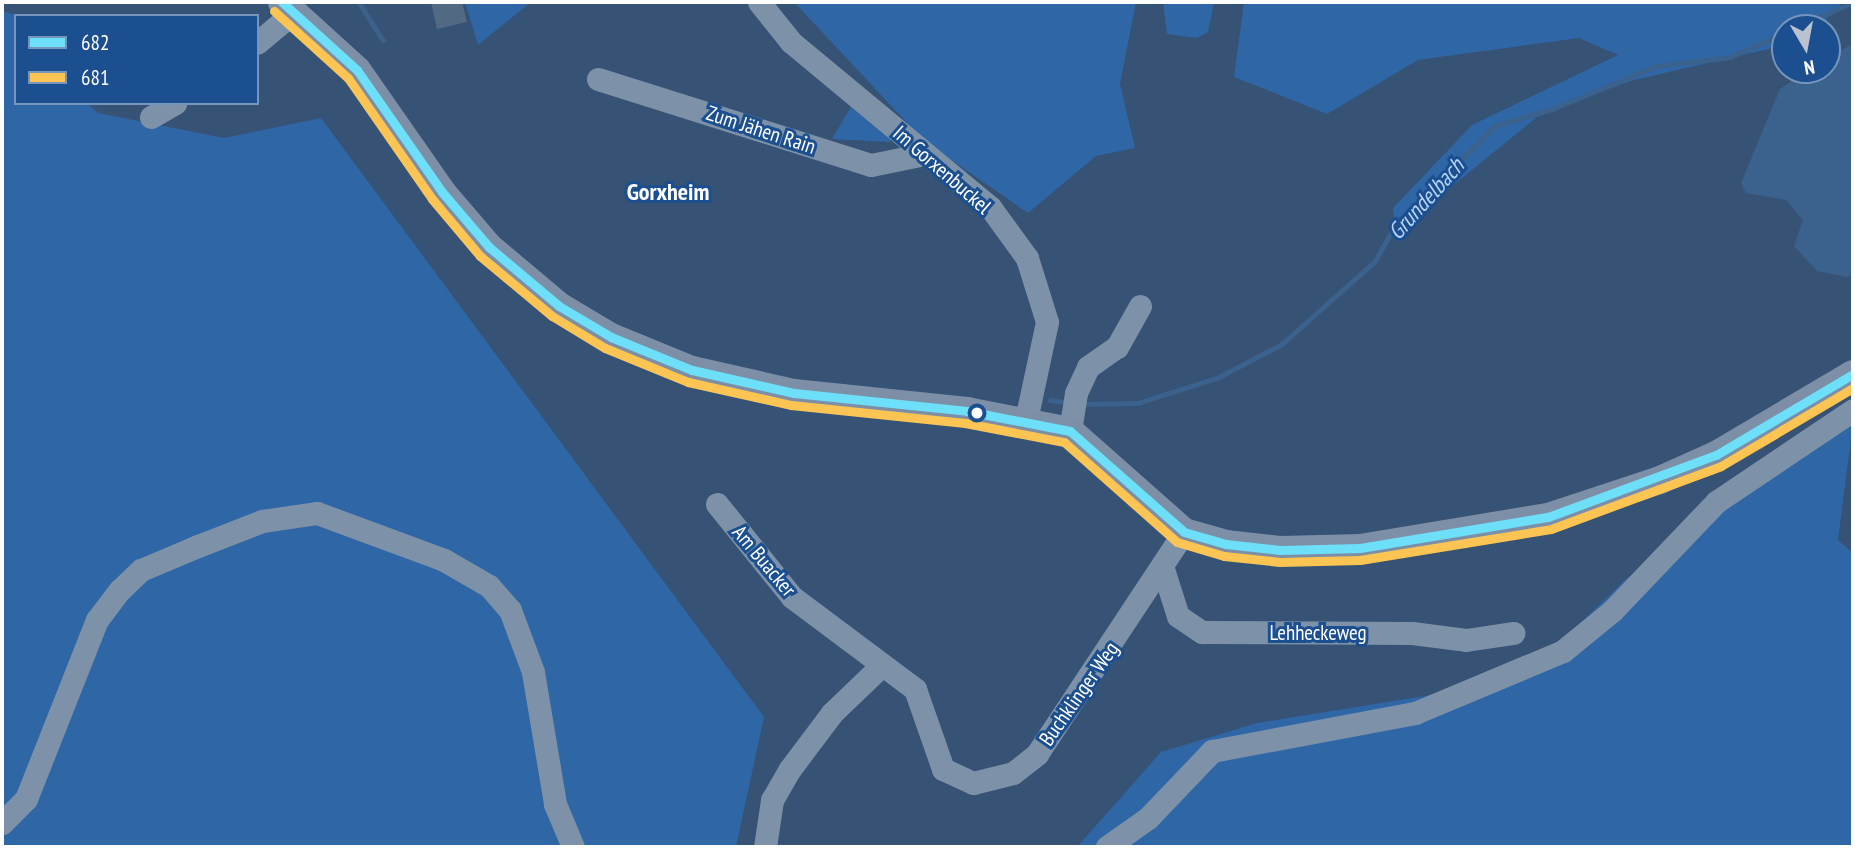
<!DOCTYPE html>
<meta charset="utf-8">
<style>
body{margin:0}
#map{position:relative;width:1855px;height:849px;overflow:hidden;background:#365274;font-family:"PT Sans Narrow",sans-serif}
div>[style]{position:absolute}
.green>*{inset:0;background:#2f66a5}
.water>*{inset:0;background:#3b618d}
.stream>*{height:4.5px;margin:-2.25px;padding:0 2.25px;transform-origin:2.25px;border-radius:2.25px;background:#3b618d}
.building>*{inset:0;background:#526984}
.minor>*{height:23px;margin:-11.5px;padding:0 11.5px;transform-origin:11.5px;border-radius:11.5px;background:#7d92a8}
.major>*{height:28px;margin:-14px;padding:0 14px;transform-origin:14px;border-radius:14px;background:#7d8ea7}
.bus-1>*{height:9px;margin:-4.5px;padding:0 4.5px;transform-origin:4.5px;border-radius:4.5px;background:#6ddff8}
.bus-2>*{height:9px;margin:-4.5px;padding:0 4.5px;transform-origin:4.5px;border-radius:4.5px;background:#fcc553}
.dots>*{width:19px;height:19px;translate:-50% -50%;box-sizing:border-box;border:4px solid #1b4f8f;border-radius:50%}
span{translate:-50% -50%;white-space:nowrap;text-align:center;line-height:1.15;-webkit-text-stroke:6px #1b4f8f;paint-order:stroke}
.street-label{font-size:21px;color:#fff}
.water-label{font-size:23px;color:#b5d3f5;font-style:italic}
.quarter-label{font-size:24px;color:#fff;font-weight:700}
.frame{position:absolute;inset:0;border:4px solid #fff;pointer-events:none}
.legend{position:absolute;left:14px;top:14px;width:245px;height:91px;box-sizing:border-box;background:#1b4f8f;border:2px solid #7695bc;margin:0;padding:9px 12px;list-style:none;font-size:21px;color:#fff}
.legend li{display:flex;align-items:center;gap:14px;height:35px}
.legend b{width:35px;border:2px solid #7695bc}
.north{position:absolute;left:1771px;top:14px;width:70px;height:70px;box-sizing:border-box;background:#1b4f8f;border:2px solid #7695bc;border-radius:50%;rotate:170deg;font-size:19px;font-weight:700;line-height:28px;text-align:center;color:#fff}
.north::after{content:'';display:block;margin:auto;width:24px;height:32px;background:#b9c2ce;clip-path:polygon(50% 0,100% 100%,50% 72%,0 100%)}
</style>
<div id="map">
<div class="green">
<i style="clip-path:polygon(465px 2px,531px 2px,478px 45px)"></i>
<i style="clip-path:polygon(794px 2px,1136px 2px,1120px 84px,1135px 148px,1096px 156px,1028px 213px,924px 141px)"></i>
<i style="clip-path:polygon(1163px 2px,1214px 2px,1208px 32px,1197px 38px,1167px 34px)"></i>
<i style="clip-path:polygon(1244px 2px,1843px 2px,1818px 28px,1785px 28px,1785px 45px,1634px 80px,1543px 112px,1396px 232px,1393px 208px,1472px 125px,1618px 55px,1579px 38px,1418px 60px,1327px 114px,1234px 77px)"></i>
<i style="clip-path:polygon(2px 11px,20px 16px,16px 16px,16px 103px,87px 103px,98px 113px,224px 138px,321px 118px,764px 717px,736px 847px,2px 847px)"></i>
<i style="clip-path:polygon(855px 100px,892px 133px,890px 142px,832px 139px)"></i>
<i style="clip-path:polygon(1853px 423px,1838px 540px,1853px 553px,1853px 847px,1077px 847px,1161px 752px,1257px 723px,1437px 694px,1563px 640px,1625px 580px,1702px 521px)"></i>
</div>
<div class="water">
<i style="clip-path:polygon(1853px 44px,1853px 275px,1847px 277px,1817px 271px,1794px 246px,1803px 220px,1786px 200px,1746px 193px,1741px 183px,1780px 89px,1808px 70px,1827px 70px,1827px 58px)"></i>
</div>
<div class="stream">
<i style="left:359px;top:2px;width:45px;rotate:57.7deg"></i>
<i style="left:1796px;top:28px;width:63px;rotate:-24.5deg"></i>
<i style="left:1050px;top:400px;width:17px;rotate:7deg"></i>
<i style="left:1082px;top:404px;width:56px;rotate:-1deg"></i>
<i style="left:1138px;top:403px;width:83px;rotate:-17.6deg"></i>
<i style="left:1217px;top:378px;width:73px;rotate:-27.6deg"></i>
<i style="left:1282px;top:344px;width:125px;rotate:-41.7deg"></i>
<i style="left:1375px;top:261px;width:41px;rotate:-60.9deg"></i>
<i style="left:1395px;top:225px;width:141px;rotate:-44.7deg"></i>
<i style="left:1495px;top:126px;width:59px;rotate:-16.6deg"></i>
<i style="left:1552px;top:109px;width:113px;rotate:-22.3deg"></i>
<i style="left:1657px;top:66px;width:74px;rotate:-7deg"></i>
<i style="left:1730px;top:57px;width:60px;rotate:-23.6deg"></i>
</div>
<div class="building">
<i style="clip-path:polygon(431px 2px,462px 2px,467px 22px,437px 29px)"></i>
</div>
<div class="minor">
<i style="left:759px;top:2px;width:51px;rotate:51.3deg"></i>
<i style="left:791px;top:42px;width:259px;rotate:39.7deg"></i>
<i style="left:990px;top:207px;width:63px;rotate:54deg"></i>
<i style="left:1027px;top:258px;width:67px;rotate:72.6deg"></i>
<i style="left:1047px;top:322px;width:100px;rotate:102.1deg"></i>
<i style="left:257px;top:43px;width:48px;rotate:-40deg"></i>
<i style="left:598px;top:79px;width:286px;rotate:17.5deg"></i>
<i style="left:871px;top:165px;width:55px;rotate:-11.5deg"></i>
<i style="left:151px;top:117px;width:28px;rotate:-30deg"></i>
<i style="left:1070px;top:431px;width:38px;rotate:-81deg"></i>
<i style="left:1076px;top:393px;width:29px;rotate:-65deg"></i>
<i style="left:1088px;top:367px;width:35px;rotate:-35deg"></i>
<i style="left:1117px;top:347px;width:47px;rotate:-60.7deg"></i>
<i style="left:717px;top:504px;width:119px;rotate:51.1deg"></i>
<i style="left:792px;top:597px;width:154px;rotate:36.8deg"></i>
<i style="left:915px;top:689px;width:85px;rotate:70.7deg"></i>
<i style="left:943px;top:769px;width:33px;rotate:25deg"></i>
<i style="left:973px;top:783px;width:41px;rotate:-14deg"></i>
<i style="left:1013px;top:773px;width:31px;rotate:-38deg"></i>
<i style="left:1037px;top:754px;width:266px;rotate:-56.5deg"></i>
<i style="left:1163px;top:569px;width:49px;rotate:72.3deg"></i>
<i style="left:1178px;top:616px;width:29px;rotate:34deg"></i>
<i style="left:1202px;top:632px;width:210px;rotate:0.3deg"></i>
<i style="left:1412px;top:633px;width:54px;rotate:7.4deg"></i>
<i style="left:1466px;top:640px;width:48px;rotate:-8.5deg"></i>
<i style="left:2px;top:823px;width:34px;rotate:-45deg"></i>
<i style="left:26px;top:799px;width:193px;rotate:-68.4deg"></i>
<i style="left:97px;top:620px;width:38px;rotate:-53deg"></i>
<i style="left:120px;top:590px;width:29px;rotate:-44deg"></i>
<i style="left:141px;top:570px;width:62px;rotate:-22.8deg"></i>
<i style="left:198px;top:546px;width:69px;rotate:-21.3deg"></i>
<i style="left:262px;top:521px;width:56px;rotate:-8.3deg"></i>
<i style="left:317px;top:513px;width:135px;rotate:20.3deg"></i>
<i style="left:444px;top:560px;width:52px;rotate:30deg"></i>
<i style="left:489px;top:586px;width:32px;rotate:49deg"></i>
<i style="left:510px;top:610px;width:66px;rotate:69.6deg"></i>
<i style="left:533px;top:672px;width:134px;rotate:80.5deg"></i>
<i style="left:555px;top:804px;width:47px;rotate:67.3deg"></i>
<i style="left:765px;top:847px;width:48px;rotate:-81.5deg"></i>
<i style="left:772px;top:800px;width:36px;rotate:-60deg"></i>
<i style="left:790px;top:769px;width:70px;rotate:-53.1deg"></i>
<i style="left:832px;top:713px;width:69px;rotate:-43.8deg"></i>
<i style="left:1107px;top:847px;width:50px;rotate:-35.3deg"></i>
<i style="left:1148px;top:818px;width:93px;rotate:-46.3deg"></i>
<i style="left:1212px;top:751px;width:207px;rotate:-10.6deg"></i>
<i style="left:1415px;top:713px;width:160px;rotate:-22.7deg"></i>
<i style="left:1563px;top:651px;width:63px;rotate:-39.2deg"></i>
<i style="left:1612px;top:611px;width:151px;rotate:-46.3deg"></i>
<i style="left:1716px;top:502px;width:165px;rotate:-33.9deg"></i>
</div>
<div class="major">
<i style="left:282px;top:2px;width:101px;rotate:42.2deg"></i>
<i style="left:357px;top:70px;width:149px;rotate:55.1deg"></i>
<i style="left:442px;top:192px;width:72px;rotate:49.5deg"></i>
<i style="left:489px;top:247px;width:92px;rotate:40.1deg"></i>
<i style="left:559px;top:306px;width:61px;rotate:30.8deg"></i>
<i style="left:611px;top:337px;width:87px;rotate:22.2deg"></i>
<i style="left:692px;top:370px;width:105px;rotate:12.7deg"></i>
<i style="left:794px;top:393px;width:174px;rotate:5.9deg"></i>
<i style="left:967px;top:411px;width:105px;rotate:11deg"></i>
<i style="left:1070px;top:431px;width:152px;rotate:41.5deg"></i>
<i style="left:1184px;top:532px;width:44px;rotate:15.9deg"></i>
<i style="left:1226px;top:544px;width:54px;rotate:6.3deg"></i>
<i style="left:1280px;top:550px;width:80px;rotate:-1.4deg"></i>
<i style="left:1360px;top:548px;width:191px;rotate:-9.4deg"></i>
<i style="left:1548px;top:517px;width:118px;rotate:-18.3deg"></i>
<i style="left:1660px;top:480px;width:61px;rotate:-24.1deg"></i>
<i style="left:1716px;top:455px;width:159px;rotate:-30.6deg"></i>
</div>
<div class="bus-1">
<i style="left:282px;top:2px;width:101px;rotate:42.2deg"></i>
<i style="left:357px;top:70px;width:149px;rotate:55.1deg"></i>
<i style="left:442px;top:192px;width:72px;rotate:49.5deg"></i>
<i style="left:489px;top:247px;width:92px;rotate:40.1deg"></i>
<i style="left:559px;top:306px;width:61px;rotate:30.8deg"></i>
<i style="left:611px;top:337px;width:87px;rotate:22.2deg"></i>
<i style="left:692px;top:370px;width:105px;rotate:12.7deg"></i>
<i style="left:794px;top:393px;width:174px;rotate:5.9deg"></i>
<i style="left:967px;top:411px;width:105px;rotate:11deg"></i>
<i style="left:1070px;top:431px;width:152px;rotate:41.5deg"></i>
<i style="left:1184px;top:532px;width:44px;rotate:15.9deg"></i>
<i style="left:1226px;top:544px;width:54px;rotate:6.3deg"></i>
<i style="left:1280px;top:550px;width:80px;rotate:-1.4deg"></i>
<i style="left:1360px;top:548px;width:191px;rotate:-9.4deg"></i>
<i style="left:1548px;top:517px;width:179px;rotate:-20.3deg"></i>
<i style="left:1716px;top:455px;width:159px;rotate:-30.6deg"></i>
</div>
<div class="bus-2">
<i style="left:274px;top:11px;width:100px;rotate:42.2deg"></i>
<i style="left:348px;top:78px;width:147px;rotate:55.2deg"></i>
<i style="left:432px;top:199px;width:75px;rotate:49.9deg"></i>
<i style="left:480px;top:256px;width:94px;rotate:39.8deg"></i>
<i style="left:552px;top:316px;width:62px;rotate:31.1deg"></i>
<i style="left:605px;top:348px;width:90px;rotate:22.3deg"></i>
<i style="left:688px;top:382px;width:106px;rotate:12.6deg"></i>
<i style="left:791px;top:405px;width:175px;rotate:5.9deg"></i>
<i style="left:965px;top:423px;width:101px;rotate:10.9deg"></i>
<i style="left:1064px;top:442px;width:151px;rotate:41.5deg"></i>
<i style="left:1177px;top:542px;width:49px;rotate:16.6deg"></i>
<i style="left:1224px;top:556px;width:56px;rotate:6.1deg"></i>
<i style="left:1280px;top:562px;width:80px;rotate:-1.4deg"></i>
<i style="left:1360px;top:560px;width:193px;rotate:-9.2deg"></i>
<i style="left:1551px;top:529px;width:181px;rotate:-20.3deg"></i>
<i style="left:1721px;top:466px;width:153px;rotate:-30.6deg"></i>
</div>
<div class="dots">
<i style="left:977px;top:413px;background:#fff"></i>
</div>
<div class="street-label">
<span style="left:761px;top:130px;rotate:18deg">Zum Jähen Rain</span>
<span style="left:942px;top:170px;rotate:41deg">Im Gorxenbuckel</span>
<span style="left:764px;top:561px;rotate:50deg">Am Buacker</span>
<span style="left:1318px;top:633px">Lehheckeweg</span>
<span style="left:1079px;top:694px;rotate:-55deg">Buchklinger Weg</span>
</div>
<div class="water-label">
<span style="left:1426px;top:199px;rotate:-48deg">Grundelbach</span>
</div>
<div class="quarter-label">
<span style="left:668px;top:192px">Gorxheim</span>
</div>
<div class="frame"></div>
<ul class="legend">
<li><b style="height:9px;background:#6ddff8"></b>682</li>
<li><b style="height:9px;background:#fcc553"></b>681</li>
</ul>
<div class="north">N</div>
</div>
